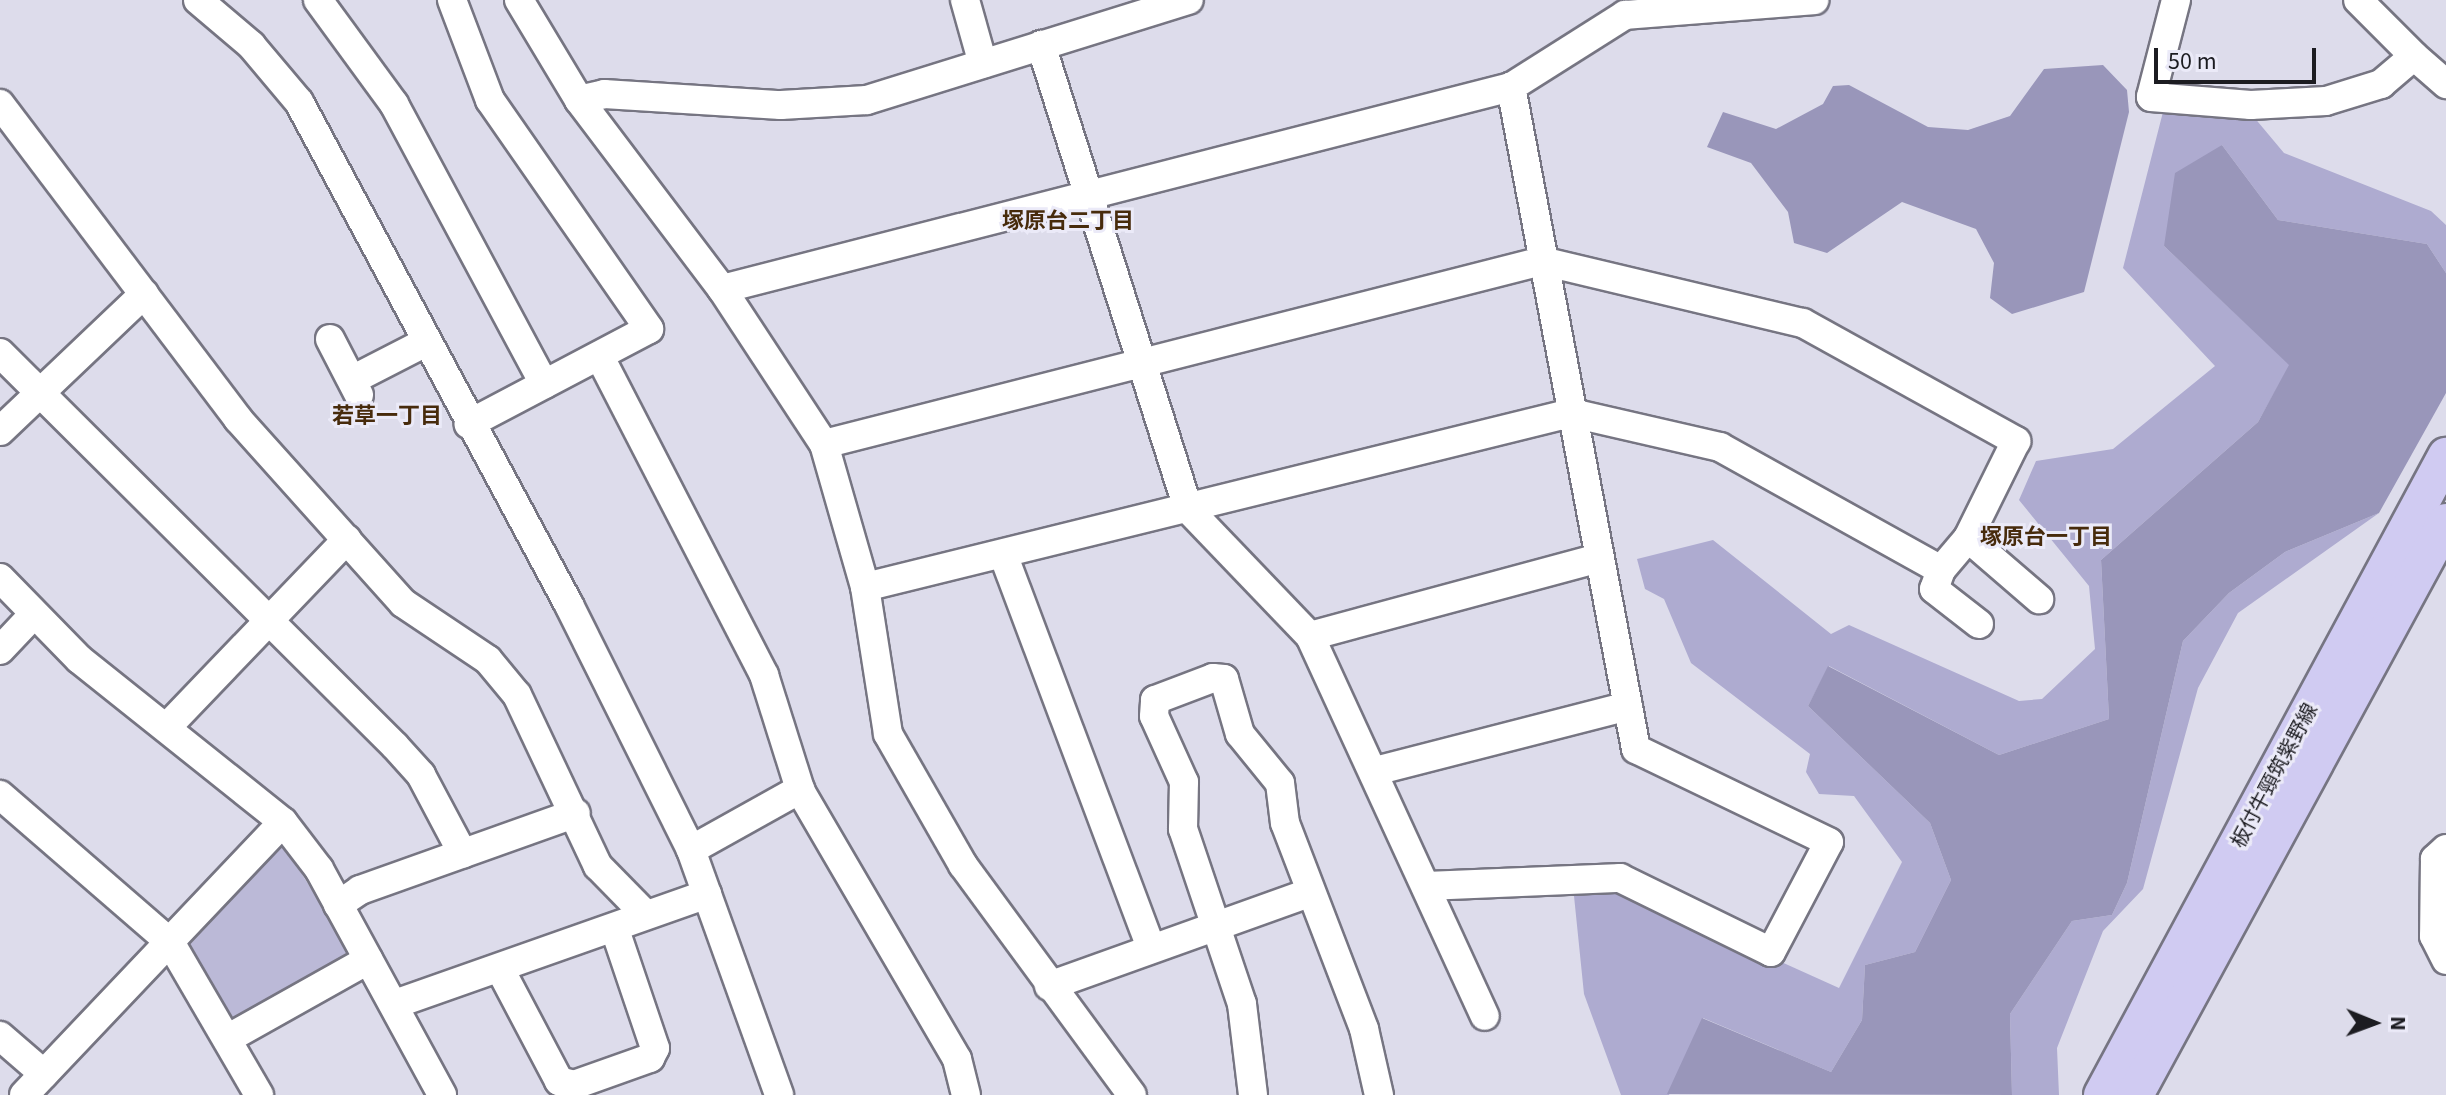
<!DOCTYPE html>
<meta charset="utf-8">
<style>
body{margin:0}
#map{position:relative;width:2446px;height:1095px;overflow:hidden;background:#dddceb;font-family:"Source Sans 3","Noto Sans JP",sans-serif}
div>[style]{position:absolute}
.green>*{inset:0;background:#bbb9d7}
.forest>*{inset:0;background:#aeabd0}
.water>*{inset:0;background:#9996ba}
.roads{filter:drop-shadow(2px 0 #767582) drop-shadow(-2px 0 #767582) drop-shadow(0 2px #767582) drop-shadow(0 -2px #767582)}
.minor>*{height:28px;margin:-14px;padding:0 14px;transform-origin:14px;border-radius:14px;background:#fff}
.major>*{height:36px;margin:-18px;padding:0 18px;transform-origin:18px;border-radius:18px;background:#d0cbf2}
span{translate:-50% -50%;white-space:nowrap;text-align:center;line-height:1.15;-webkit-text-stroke:6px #ebeaf8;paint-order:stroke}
.street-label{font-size:20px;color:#1c1c21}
.neighbourhood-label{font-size:22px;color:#472b0c;font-weight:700}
.north{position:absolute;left:2334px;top:983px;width:80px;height:80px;-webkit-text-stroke:6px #ebeaf8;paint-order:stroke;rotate:91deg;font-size:22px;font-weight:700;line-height:32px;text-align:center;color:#1c1c21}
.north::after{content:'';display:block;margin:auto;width:28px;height:36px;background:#1c1c21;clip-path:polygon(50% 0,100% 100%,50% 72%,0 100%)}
.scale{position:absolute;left:2154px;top:48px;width:162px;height:36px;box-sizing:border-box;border:4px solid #1c1c21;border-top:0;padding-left:10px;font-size:24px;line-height:28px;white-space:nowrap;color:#1c1c21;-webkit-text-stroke:6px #ebeaf8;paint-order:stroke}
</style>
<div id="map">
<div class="green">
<i style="clip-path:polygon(279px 838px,355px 958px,234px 1024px,182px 948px)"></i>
</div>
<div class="forest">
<i style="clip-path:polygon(2164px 108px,2253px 116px,2284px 153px,2431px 211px,2446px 225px,2446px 273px,2427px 244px,2278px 220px,2222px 145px,2164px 246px,2290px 365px,2258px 422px,2101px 560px,2109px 719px,1999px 755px,1829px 666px,1808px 706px,1930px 823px,1951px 880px,1915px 952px,1865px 965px,1862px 1020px,1831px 1072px,1703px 1018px,1669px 1095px,1621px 1095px,1584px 994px,1574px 896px,1622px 890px,1839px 988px,1902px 862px,1854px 796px,1819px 794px,1806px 772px,1810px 754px,1691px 663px,1664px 599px,1645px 589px,1637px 559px,1713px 540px,1831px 634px,1849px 625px,2019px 701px,2042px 699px,2095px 649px,2089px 586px,2019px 500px,2036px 461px,2113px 449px,2215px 366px,2123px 268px)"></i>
<i style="clip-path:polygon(2379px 513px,2238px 613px,2198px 688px,2143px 889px,2103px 931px,2057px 1048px,2059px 1095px,2012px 1095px,2010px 1014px,2072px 921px,2112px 915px,2127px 883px,2183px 641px,2229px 593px,2285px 552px)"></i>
</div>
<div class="water">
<i style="clip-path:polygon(2103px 65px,2127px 90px,2129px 112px,2084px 292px,2012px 314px,1990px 298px,1994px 263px,1976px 229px,1902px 202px,1827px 253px,1794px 243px,1788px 212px,1751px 163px,1707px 147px,1723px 112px,1776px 129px,1823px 104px,1833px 86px,1849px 85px,1928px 127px,1968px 130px,2010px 116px,2044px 69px)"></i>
<i style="clip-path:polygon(2222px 145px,2278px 220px,2427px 244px,2446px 273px,2446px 393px,2379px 513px,2285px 552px,2229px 593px,2183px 641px,2127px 883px,2112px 915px,2072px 921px,2010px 1014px,2012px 1095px,1667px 1094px,1702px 1018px,1831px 1072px,1862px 1020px,1865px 965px,1915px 952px,1951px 880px,1930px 823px,1808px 706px,1828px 666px,1999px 755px,2109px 719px,2101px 560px,2258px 422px,2289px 365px,2164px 246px,2175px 173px)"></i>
</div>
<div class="roads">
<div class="minor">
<i style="left:198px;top:0;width:70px;rotate:40.3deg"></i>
<i style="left:251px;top:45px;width:75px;rotate:49.9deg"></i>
<i style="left:299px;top:102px;width:571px;rotate:61.77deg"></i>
<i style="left:569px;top:605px;width:274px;rotate:63.5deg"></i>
<i style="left:691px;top:850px;width:260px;rotate:70.2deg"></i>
<i style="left:318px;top:0;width:129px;rotate:53.8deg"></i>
<i style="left:394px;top:104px;width:318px;rotate:61.8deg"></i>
<i style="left:452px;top:0;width:107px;rotate:69.2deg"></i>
<i style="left:490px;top:100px;width:279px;rotate:55.2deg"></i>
<i style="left:649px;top:329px;width:204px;rotate:152.2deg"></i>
<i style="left:519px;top:0;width:117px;rotate:59deg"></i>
<i style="left:579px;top:100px;width:237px;rotate:52.9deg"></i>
<i style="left:722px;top:289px;width:186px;rotate:56.7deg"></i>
<i style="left:824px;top:444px;width:149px;rotate:74deg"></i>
<i style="left:865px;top:587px;width:149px;rotate:81.1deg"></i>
<i style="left:888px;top:734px;width:151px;rotate:60.2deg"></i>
<i style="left:963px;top:865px;width:285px;rotate:53.7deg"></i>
<i style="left:965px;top:0;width:66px;rotate:74.3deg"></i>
<i style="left:2176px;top:0;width:100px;rotate:104.5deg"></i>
<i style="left:2151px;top:97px;width:100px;rotate:4.6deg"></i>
<i style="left:2251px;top:105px;width:75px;rotate:-3.1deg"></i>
<i style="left:2326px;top:101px;width:58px;rotate:-17.2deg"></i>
<i style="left:2381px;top:84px;width:43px;rotate:-40.3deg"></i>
<i style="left:2414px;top:56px;width:79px;rotate:-135deg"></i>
<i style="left:1041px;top:45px;width:487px;rotate:72.4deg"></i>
<i style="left:1188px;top:509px;width:176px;rotate:46.2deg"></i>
<i style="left:1310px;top:636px;width:418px;rotate:65.3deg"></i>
<i style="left:2414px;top:56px;width:43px;rotate:41.2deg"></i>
<i style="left:579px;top:100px;width:26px;rotate:-13deg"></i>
<i style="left:604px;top:94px;width:177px;rotate:3.6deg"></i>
<i style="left:781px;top:105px;width:86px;rotate:-3.3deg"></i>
<i style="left:867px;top:100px;width:337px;rotate:-17.3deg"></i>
<i style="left:0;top:104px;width:395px;rotate:52.9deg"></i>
<i style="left:238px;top:419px;width:247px;rotate:48.1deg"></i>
<i style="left:403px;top:603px;width:102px;rotate:33.8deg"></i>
<i style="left:488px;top:660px;width:45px;rotate:50.4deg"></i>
<i style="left:517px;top:695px;width:189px;rotate:64.7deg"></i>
<i style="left:598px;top:866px;width:66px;rotate:45.6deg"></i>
<i style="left:722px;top:289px;width:814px;rotate:-14.36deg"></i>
<i style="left:1511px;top:87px;width:135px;rotate:-32.3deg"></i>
<i style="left:1625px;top:15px;width:190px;rotate:-4.5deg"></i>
<i style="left:330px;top:339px;width:63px;rotate:62.6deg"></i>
<i style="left:0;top:353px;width:557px;rotate:44.85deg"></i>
<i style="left:395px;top:746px;width:39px;rotate:48deg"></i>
<i style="left:421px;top:775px;width:89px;rotate:62deg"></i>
<i style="left:600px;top:357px;width:358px;rotate:62.7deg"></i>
<i style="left:764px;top:675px;width:123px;rotate:72.5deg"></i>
<i style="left:801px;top:792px;width:309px;rotate:59.7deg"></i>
<i style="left:957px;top:1059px;width:37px;rotate:76deg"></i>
<i style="left:352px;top:380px;width:81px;rotate:-27.2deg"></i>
<i style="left:0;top:431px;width:199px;rotate:-43.6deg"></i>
<i style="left:824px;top:444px;width:741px;rotate:-14.3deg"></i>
<i style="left:1542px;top:261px;width:268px;rotate:13.4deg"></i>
<i style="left:1803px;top:323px;width:244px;rotate:29deg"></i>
<i style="left:2016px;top:441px;width:108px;rotate:116.3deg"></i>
<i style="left:1968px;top:538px;width:42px;rotate:130.2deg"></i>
<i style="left:1941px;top:570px;width:253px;rotate:-150.9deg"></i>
<i style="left:1720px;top:447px;width:153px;rotate:-167.1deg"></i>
<i style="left:1571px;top:413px;width:727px;rotate:166.15deg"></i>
<i style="left:1968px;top:538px;width:94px;rotate:40.7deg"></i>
<i style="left:1003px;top:554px;width:421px;rotate:69.4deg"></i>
<i style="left:1941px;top:570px;width:20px;rotate:110deg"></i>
<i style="left:1934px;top:589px;width:57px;rotate:37.9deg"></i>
<i style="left:0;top:578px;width:113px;rotate:45.7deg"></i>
<i style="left:79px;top:659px;width:261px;rotate:38.6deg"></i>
<i style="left:283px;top:822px;width:59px;rotate:52.5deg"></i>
<i style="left:319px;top:869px;width:257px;rotate:61.4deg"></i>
<i style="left:1310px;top:636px;width:299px;rotate:-15.1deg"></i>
<i style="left:0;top:650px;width:48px;rotate:-46.7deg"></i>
<i style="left:167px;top:727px;width:260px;rotate:-46.2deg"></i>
<i style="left:1375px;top:771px;width:261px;rotate:-14.4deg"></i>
<i style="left:0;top:795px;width:225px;rotate:40.9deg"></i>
<i style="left:170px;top:942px;width:177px;rotate:59.8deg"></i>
<i style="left:2446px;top:849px;width:15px;rotate:138deg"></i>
<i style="left:2435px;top:859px;width:77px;rotate:90.7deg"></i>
<i style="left:2434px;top:936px;width:27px;rotate:63deg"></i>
<i style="left:691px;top:850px;width:125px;rotate:-29.2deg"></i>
<i style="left:1428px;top:886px;width:192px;rotate:-2.4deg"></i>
<i style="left:1620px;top:878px;width:168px;rotate:26.1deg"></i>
<i style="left:1771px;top:952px;width:124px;rotate:-62.2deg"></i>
<i style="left:1829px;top:842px;width:214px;rotate:-154.3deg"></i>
<i style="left:1636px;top:749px;width:674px;rotate:-100.69deg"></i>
<i style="left:338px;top:905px;width:27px;rotate:-34deg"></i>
<i style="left:360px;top:890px;width:229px;rotate:-19.6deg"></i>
<i style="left:500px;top:969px;width:127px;rotate:62.2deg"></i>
<i style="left:559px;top:1081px;width:16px;rotate:15deg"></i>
<i style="left:574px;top:1085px;width:81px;rotate:-19.6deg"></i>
<i style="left:650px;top:1058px;width:11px;rotate:-63deg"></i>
<i style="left:655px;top:1048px;width:125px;rotate:-108.7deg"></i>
<i style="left:1049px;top:986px;width:276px;rotate:-19.7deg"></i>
<i style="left:395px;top:1004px;width:331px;rotate:-19.4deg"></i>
<i style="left:0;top:1036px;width:58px;rotate:40.8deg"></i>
<i style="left:227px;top:1039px;width:162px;rotate:-29.3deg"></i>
<i style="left:24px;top:1095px;width:376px;rotate:-46.5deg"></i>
<i style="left:1253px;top:1095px;width:92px;rotate:-96.9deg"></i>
<i style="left:1242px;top:1004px;width:185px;rotate:-108.6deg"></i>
<i style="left:1183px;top:829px;width:47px;rotate:-88.8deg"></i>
<i style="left:1184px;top:782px;width:72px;rotate:-114.4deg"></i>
<i style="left:1154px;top:716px;width:16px;rotate:-86deg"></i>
<i style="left:1155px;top:700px;width:62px;rotate:-20.8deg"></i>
<i style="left:1213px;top:678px;width:11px;rotate:5deg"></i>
<i style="left:1224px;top:679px;width:57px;rotate:73.8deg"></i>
<i style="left:1240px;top:734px;width:63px;rotate:50.8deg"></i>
<i style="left:1280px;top:783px;width:40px;rotate:82.9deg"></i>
<i style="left:1285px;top:823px;width:221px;rotate:69deg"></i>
<i style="left:1364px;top:1029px;width:68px;rotate:77.2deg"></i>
</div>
<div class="major">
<i style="left:2102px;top:1095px;width:726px;rotate:-61.7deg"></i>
<i style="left:2135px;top:1095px;width:652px;rotate:-61.51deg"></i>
</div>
</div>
<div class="street-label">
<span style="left:2275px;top:776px;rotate:-62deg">板付牛頸筑紫野線</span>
</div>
<div class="neighbourhood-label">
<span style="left:1068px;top:222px">塚原台二丁目</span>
<span style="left:387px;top:417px">若草一丁目</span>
<span style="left:2046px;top:538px">塚原台一丁目</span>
</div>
<div class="north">N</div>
<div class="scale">50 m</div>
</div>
